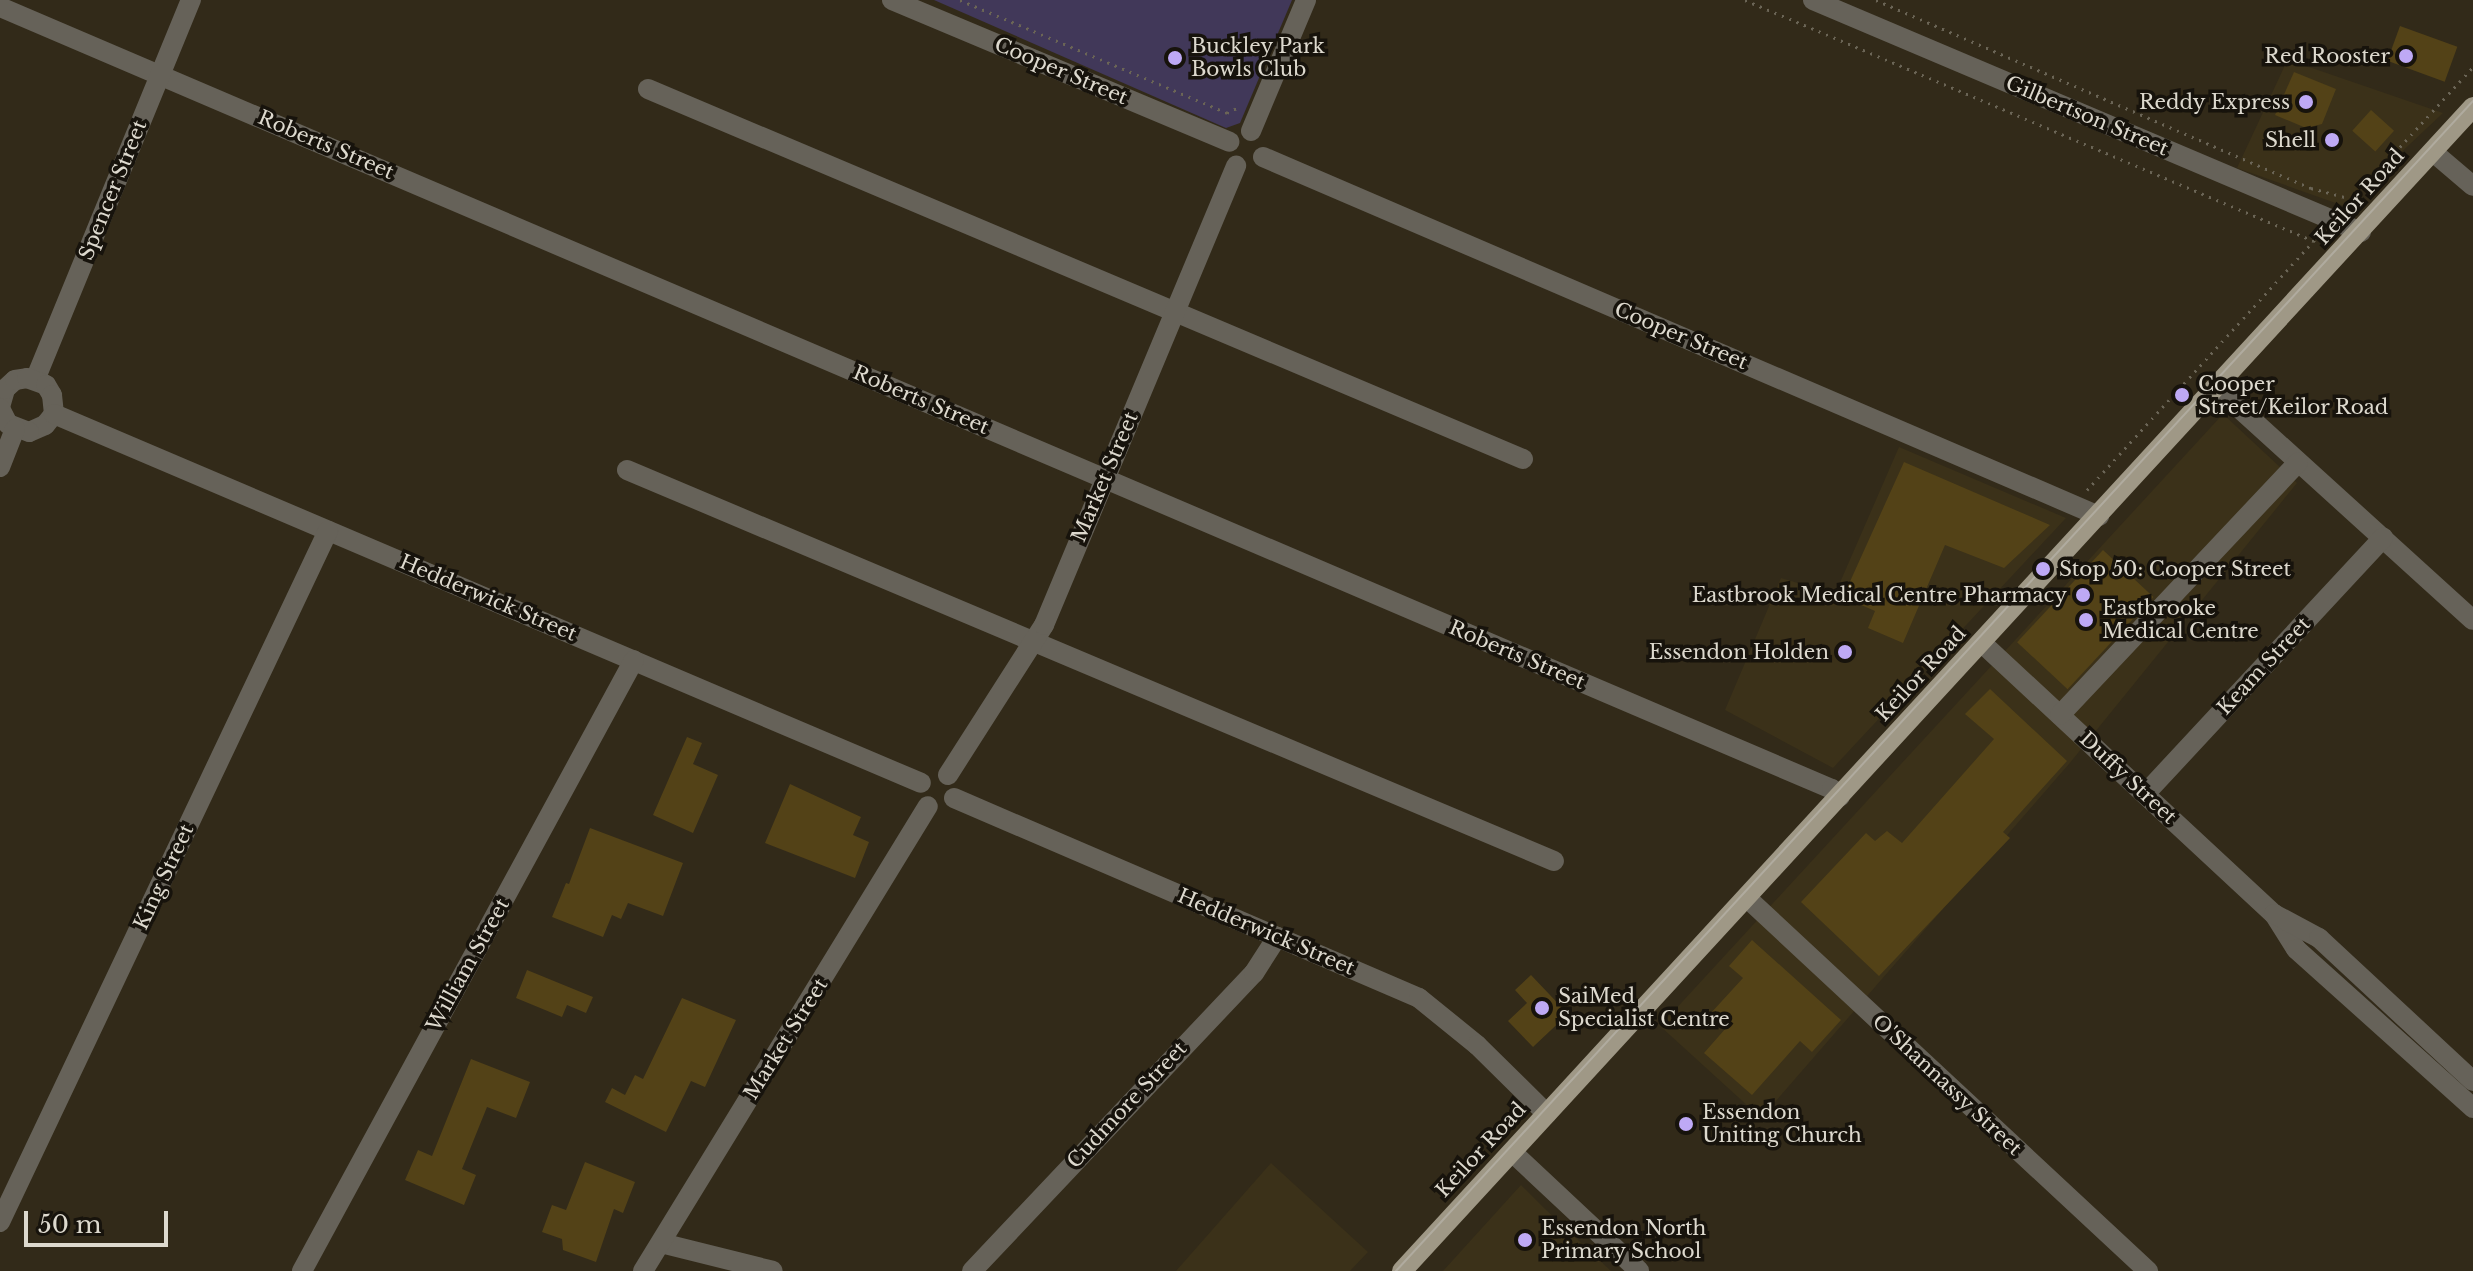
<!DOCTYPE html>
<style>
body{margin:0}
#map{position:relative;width:2473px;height:1271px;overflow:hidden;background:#322a19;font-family:"Libre Baskerville",serif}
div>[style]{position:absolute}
.built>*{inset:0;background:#3b3119}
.green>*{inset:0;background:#413859}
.building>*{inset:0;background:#534217;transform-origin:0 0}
.path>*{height:3px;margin-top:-1.5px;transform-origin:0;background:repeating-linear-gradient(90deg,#6b6556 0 2px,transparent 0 8px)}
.minor>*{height:20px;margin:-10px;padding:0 10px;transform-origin:10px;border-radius:10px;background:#666259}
.major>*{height:20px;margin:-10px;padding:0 10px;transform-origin:10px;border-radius:10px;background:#9f9886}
.tram>*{height:2px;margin:-1px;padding:0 1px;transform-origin:1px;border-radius:1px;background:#b0ab9f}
.dots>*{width:22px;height:22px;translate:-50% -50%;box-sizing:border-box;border:4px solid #17130c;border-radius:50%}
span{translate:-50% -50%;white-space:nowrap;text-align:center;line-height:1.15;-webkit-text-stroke:7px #17130c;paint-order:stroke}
.poi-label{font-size:20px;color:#ddd9ce}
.left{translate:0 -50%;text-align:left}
.right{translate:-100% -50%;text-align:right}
.street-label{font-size:20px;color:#ddd9ce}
.scale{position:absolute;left:24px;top:1211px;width:144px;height:36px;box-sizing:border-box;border:4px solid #ddd9ce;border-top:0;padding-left:10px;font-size:24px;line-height:28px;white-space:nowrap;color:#ddd9ce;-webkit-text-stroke:6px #17130c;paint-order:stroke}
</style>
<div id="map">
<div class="built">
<i style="clip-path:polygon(2287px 61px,2312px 68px,2443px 113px,2344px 206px,2237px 168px)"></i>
<i style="clip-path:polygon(2223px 414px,2297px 483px,2069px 764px,1761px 1118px,1660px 1026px)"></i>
<i style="clip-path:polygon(1899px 447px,2066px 518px,1833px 768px,1725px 710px,1781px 578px,1835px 594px)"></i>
<i style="clip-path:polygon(1271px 1163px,1368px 1252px,1350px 1271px,1176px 1271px)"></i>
<i style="clip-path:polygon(1521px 1185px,1544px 1208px,1611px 1271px,1443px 1271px)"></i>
</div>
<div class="green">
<i style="clip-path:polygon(934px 0,1292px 0,1240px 123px,1226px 128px)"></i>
</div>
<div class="building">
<i style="left:2400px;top:26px;width:61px;height:37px;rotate:20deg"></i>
<i style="clip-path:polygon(2294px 72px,2336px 89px,2322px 124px,2306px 128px,2275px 115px)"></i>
<i style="left:2371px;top:110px;width:31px;height:28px;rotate:42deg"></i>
<i style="clip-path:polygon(1904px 462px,2050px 525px,2004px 568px,1945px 545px,1903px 643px,1868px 628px,1875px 611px,1843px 597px)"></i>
<i style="left:2103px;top:550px;width:69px;height:126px;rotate:43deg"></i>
<i style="clip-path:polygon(1990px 689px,2067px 761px,2003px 832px,2010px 838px,1879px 976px,1801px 902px,1866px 833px,1875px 841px,1887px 831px,1902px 843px,1994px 739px,1965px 714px)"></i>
<i style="clip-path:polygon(687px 737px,702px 743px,693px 764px,718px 775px,693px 833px,653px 815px)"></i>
<i style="clip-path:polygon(790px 784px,861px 817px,853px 835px,869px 842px,855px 878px,765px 843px)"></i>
<i style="clip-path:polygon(590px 828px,683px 863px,663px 916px,628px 903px,621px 919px,612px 915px,603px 937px,552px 917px,566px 883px,569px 884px)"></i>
<i style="clip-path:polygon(1752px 940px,1841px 1020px,1812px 1052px,1800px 1041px,1752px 1095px,1704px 1053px,1726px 1028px,1710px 1014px,1743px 978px,1729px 966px)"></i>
<i style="clip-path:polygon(527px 970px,593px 997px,586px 1013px,567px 1005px,562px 1017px,516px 998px)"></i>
<i style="clip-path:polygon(1531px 975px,1568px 1014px,1533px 1047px,1508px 1021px,1527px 1003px,1515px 990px)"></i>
<i style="clip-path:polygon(682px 998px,736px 1020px,705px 1087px,691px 1081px,666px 1132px,605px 1102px,612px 1088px,625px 1095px,635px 1075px,643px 1079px)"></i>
<i style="clip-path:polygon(471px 1059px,530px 1082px,516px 1118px,487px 1107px,462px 1169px,476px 1175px,464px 1205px,405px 1180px,418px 1150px,432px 1156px)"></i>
<i style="clip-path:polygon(585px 1162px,635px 1182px,623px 1213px,614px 1209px,596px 1262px,563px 1250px,562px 1239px,542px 1232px,552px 1205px,566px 1210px)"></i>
</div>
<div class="path">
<i style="left:960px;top:0;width:290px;rotate:22.9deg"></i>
<i style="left:1227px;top:113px;width:13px;rotate:-27deg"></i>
<i style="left:1745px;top:0;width:618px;rotate:22.96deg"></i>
<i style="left:1876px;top:0;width:474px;rotate:23.4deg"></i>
<i style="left:2311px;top:188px;width:42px;rotate:15deg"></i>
<i style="left:2346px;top:206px;width:188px;rotate:-47.6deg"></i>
<i style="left:2087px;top:490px;width:345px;rotate:-47.7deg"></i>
</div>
<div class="minor">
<i style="left:892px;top:0;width:366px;rotate:22.8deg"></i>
<i style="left:1813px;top:0;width:595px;rotate:22.95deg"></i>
<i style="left:0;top:7px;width:1992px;rotate:23.12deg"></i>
<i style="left:1832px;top:789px;width:11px;rotate:45deg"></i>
<i style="left:648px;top:89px;width:950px;rotate:22.92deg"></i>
<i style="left:1251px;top:131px;width:142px;rotate:-67.2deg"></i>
<i style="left:2433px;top:152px;width:52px;rotate:40.4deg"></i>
<i style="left:1263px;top:157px;width:910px;rotate:23.24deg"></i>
<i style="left:35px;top:380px;width:411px;rotate:-67.7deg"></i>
<i style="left:2217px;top:388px;width:345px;rotate:42.2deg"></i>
<i style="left:0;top:407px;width:19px;rotate:-74deg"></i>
<i style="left:5px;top:389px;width:13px;rotate:-42deg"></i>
<i style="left:15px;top:380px;width:12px;rotate:-9deg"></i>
<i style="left:27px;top:378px;width:20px;rotate:20deg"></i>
<i style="left:46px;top:385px;width:12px;rotate:59deg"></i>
<i style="left:52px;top:395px;width:19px;rotate:84deg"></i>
<i style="left:54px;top:414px;width:14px;rotate:129deg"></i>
<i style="left:45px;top:425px;width:17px;rotate:156deg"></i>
<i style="left:29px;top:432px;width:22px;rotate:-159deg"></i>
<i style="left:8px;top:424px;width:18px;rotate:-117deg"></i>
<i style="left:54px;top:414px;width:942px;rotate:23.05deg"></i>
<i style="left:0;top:467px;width:41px;rotate:-68.5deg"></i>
<i style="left:627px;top:470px;width:1006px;rotate:22.87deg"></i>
<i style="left:1982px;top:643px;width:398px;rotate:42.9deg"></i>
<i style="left:2274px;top:914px;width:41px;rotate:57.8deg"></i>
<i style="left:2296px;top:949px;width:238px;rotate:41.9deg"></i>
<i style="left:2060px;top:715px;width:347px;rotate:-46.7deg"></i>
<i style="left:948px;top:775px;width:178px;rotate:-57.4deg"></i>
<i style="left:1044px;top:625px;width:498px;rotate:-67.3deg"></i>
<i style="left:2145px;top:794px;width:350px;rotate:-47.1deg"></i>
<i style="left:954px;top:798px;width:506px;rotate:23.27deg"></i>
<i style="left:1419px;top:998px;width:75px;rotate:39deg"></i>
<i style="left:1477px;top:1045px;width:98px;rotate:44.6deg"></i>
<i style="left:1747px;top:898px;width:548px;rotate:42.93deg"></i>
<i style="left:2274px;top:914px;width:51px;rotate:28.1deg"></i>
<i style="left:2319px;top:938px;width:210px;rotate:42.9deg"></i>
<i style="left:1512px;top:1152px;width:174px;rotate:43.1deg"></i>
<i style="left:0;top:1222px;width:765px;rotate:-64.61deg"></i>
<i style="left:661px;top:1243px;width:115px;rotate:14deg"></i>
<i style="left:302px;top:1271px;width:695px;rotate:-61.48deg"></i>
<i style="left:643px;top:1271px;width:545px;rotate:-58.5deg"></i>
<i style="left:972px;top:1271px;width:410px;rotate:-46.6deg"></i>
<i style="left:1254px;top:973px;width:43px;rotate:-57.4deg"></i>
</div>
<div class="major">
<i style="left:1402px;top:1271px;width:1582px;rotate:-47.38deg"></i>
</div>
<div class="tram">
<i style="left:1396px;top:1271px;width:1590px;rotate:-47.37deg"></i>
</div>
<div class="dots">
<i style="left:2406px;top:56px;background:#bea9f5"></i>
<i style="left:1175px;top:58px;background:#bea9f5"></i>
<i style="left:2306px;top:102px;background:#bea9f5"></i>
<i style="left:2332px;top:140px;background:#bea9f5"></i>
<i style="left:2182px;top:395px;background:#bea9f5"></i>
<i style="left:2043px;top:569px;background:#bea9f5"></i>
<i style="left:2083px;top:595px;background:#bea9f5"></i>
<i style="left:2086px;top:620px;background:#bea9f5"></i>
<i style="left:1845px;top:652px;background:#bea9f5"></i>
<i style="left:1542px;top:1008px;background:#bea9f5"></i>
<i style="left:1686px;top:1124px;background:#bea9f5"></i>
<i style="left:1525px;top:1240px;background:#bea9f5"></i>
</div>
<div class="poi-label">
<span class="left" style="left:1191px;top:58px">Buckley Park<br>Bowls Club</span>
<span class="right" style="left:2390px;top:56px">Red Rooster</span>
<span class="right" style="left:2290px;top:102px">Reddy Express</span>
<span class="right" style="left:2316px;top:140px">Shell</span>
<span class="left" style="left:2198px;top:396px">Cooper<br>Street/Keilor Road</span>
<span class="left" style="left:2059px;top:569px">Stop 50: Cooper Street</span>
<span class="right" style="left:2067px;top:595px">Eastbrook Medical Centre Pharmacy</span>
<span class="left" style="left:2102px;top:620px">Eastbrooke<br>Medical Centre</span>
<span class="right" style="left:1829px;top:652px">Essendon Holden</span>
<span class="left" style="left:1558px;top:1008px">SaiMed<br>Specialist Centre</span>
<span class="left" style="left:1702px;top:1124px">Essendon<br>Uniting Church</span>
<span class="left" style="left:1541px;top:1240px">Essendon North<br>Primary School</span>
</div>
<div class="street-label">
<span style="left:1061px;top:71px;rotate:23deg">Cooper Street</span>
<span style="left:2087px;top:116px;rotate:23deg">Gilbertson Street</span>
<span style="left:326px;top:145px;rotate:23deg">Roberts Street</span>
<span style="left:113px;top:190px;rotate:-68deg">Spencer Street</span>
<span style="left:2360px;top:197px;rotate:-48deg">Keilor Road</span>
<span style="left:1681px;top:336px;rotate:23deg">Cooper Street</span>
<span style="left:921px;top:400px;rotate:23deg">Roberts Street</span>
<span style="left:1105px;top:477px;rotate:-67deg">Market Street</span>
<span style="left:488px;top:598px;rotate:23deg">Hedderwick Street</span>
<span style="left:1517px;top:655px;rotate:23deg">Roberts Street</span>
<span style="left:2264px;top:666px;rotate:-47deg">Keam Street</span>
<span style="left:1921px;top:674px;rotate:-47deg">Keilor Road</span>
<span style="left:2128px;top:778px;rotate:43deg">Duffy Street</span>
<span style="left:164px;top:877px;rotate:-65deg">King Street</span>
<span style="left:1266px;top:932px;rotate:23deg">Hedderwick Street</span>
<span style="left:468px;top:965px;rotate:-61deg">William Street</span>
<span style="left:786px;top:1039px;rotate:-58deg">Market Street</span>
<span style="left:1947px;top:1085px;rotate:43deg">O'Shannassy Street</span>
<span style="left:1127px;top:1105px;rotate:-47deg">Cudmore Street</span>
<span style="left:1481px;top:1150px;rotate:-47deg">Keilor Road</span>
</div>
<div class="scale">50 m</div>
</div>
